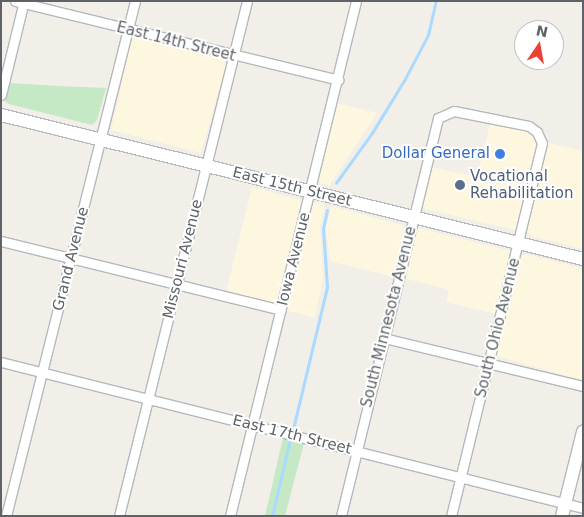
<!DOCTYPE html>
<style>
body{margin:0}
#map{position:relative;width:584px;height:517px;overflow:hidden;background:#f1efe8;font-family:"DejaVu Sans",sans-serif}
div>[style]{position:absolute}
.commercial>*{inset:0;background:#fef7e0}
.green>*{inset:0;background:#c5e8c5}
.stream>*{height:2.5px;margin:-1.25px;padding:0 1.25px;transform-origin:1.25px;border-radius:1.25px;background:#aadaff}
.roads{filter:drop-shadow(1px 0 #b5b8bc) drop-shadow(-1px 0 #b5b8bc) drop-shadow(0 1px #b5b8bc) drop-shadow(0 -1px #b5b8bc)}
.street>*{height:9px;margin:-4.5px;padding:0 4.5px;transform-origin:4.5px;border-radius:4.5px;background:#fff}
.secondary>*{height:12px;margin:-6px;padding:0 6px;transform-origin:6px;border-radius:6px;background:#fff}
.dots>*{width:14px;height:14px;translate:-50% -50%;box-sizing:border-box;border:2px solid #fff;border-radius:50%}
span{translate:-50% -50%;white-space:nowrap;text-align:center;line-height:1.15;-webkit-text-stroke:4px #fff;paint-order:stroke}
.street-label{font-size:15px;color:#5f6368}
.shop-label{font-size:15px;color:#366cbe}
.right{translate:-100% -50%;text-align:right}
.service-label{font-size:15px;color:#4e5e75}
.left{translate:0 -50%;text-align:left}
.frame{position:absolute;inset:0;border:2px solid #5f6368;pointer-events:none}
.north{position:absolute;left:514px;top:20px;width:50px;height:50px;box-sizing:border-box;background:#fff;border:1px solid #bfc1c3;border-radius:50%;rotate:12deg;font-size:14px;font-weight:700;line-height:20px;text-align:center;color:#5f6368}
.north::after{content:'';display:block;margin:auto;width:18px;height:22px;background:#ea4335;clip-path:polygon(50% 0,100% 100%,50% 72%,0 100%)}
</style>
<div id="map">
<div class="commercial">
<i style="clip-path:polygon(136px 37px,224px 59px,226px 64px,201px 153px,111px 130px,131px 40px)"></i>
<i style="clip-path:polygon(336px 103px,377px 113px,329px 186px,318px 182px,317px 177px)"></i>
<i style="clip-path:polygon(491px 120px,526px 129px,534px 133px,539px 142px,515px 230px,425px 209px,422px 205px,431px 167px,477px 177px)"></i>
<i style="clip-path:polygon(549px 143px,583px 151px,583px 249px,532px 236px,527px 231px)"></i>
<i style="clip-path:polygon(252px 187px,302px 201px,278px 298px,274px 303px,226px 292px)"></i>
<i style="clip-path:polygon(315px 202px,325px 204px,320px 227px,323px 277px,315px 318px,286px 310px,311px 205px)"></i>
<i style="clip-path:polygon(331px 206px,404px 226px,394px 277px,330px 261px,326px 229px)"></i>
<i style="clip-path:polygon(418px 228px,510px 251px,496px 314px,446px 302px,449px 290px,404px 278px)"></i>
<i style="clip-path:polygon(525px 254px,583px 269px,583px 380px,496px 356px,520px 257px)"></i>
</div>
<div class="green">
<i style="clip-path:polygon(10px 83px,57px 86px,106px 88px,97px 120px,92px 125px,9px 104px,5px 101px)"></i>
<i style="clip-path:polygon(283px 438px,304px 443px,285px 516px,265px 516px)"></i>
</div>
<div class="stream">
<i style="left:336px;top:183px;width:62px;rotate:-54.2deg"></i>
<i style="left:372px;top:133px;width:63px;rotate:-58.6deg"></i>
<i style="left:405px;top:79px;width:50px;rotate:-62.4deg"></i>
<i style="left:428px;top:35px;width:35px;rotate:-77deg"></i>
<i style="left:293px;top:429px;width:146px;rotate:-76.5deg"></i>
<i style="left:327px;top:287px;width:58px;rotate:-93.9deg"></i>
<i style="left:323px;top:229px;width:19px;rotate:-78deg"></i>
<i style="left:272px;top:516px;width:78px;rotate:-76.7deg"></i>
</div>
<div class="roads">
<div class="street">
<i style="left:15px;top:1px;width:333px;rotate:13.7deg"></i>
<i style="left:1px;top:95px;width:97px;rotate:-76.3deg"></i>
<i style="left:1px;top:241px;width:288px;rotate:13.8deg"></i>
<i style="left:384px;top:338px;width:205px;rotate:13.6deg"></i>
<i style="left:1px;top:362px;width:600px;rotate:14.08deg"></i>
<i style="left:6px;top:516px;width:531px;rotate:-75.94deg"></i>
<i style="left:119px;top:516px;width:531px;rotate:-76.04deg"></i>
<i style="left:230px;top:516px;width:530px;rotate:-76.25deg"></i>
<i style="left:341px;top:516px;width:410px;rotate:-76.3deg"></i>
<i style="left:438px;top:118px;width:17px;rotate:-24deg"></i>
<i style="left:454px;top:111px;width:76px;rotate:11.3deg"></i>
<i style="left:529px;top:126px;width:10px;rotate:37deg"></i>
<i style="left:537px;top:132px;width:12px;rotate:66deg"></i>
<i style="left:542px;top:143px;width:384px;rotate:103.7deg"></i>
</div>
<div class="secondary">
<i style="left:1px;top:115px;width:600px;rotate:13.9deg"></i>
<i style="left:562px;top:516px;width:87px;rotate:-76deg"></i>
</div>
</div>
<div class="dots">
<i style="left:500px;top:154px;background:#3f7fe0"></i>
<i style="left:460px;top:185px;background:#5c6f8a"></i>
</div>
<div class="street-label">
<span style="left:176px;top:42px;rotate:14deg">East 14th Street</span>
<span style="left:292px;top:187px;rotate:14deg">East 15th Street</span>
<span style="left:71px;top:259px;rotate:-76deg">Grand Avenue</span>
<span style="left:183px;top:259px;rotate:-76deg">Missouri Avenue</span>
<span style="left:294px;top:259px;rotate:-76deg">Iowa Avenue</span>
<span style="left:389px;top:317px;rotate:-76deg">South Minnesota Avenue</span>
<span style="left:498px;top:328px;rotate:-76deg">South Ohio Avenue</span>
<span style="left:292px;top:435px;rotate:14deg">East 17th Street</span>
</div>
<div class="shop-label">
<span class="right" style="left:490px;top:154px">Dollar General</span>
</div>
<div class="service-label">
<span class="left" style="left:470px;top:185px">Vocational<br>Rehabilitation</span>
</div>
<div class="frame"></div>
<div class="north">N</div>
</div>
